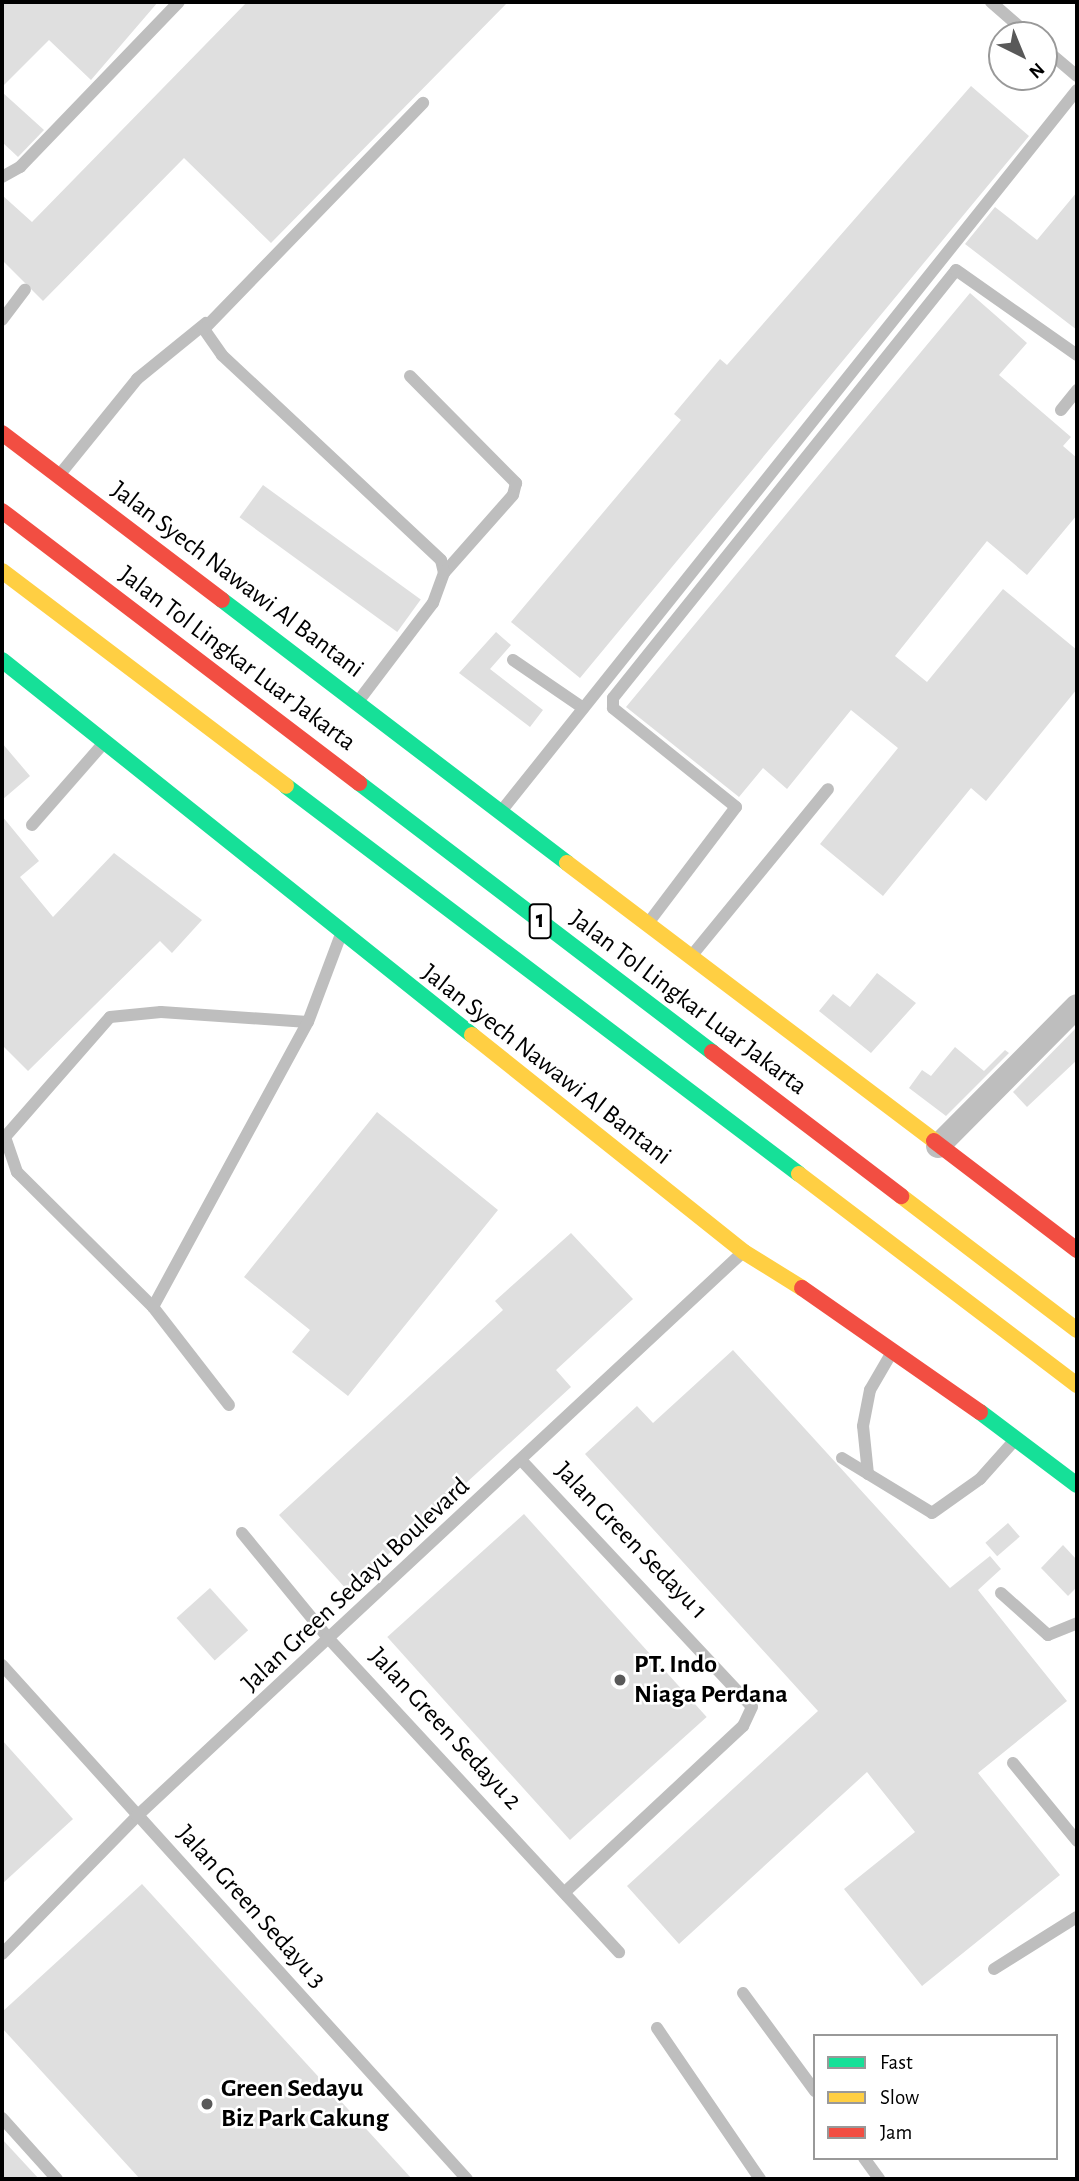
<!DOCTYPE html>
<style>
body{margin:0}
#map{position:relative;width:1079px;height:2181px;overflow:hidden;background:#fff;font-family:"Alegreya Sans",sans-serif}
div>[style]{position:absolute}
.building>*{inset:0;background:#dfdfdf;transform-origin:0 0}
.lane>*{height:12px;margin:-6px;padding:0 6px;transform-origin:6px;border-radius:6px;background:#bebebe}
.street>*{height:24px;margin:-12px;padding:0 12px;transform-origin:12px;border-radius:12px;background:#bebebe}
.fast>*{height:16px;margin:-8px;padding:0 8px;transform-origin:8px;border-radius:8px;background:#16e098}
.slow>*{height:16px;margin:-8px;padding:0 8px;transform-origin:8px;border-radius:8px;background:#ffcf43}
.jam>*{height:16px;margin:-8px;padding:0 8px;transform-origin:8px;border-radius:8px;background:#f24e42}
.dots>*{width:19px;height:19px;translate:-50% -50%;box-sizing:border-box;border:4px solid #fff;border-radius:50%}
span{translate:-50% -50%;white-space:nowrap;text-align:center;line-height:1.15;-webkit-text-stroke:5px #fff;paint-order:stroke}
.shield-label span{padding:2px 5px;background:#fff;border:2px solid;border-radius:5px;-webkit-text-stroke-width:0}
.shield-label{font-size:24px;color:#000;font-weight:700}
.street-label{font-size:26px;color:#000}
.poi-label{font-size:26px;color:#000;font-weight:700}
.left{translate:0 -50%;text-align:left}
.frame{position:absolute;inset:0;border:4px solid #000;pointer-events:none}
.legend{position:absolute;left:813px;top:2034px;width:245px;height:126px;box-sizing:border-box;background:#fff;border:2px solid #999;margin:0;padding:9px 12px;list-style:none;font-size:21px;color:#000}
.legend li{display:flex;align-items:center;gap:14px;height:35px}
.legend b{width:35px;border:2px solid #999}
.north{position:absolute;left:988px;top:21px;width:70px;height:70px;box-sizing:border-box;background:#fff;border:2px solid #999;border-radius:50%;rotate:137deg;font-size:19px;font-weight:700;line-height:28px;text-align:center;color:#000}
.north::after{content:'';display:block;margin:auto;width:24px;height:32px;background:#595959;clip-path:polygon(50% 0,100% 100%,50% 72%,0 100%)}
</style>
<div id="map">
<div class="building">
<i style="clip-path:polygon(2px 2px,158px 2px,91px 80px,49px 40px,2px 87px)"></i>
<i style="clip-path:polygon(247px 2px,508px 2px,271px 243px,184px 158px,43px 301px,2px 260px,2px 195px,32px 222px)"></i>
<i style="clip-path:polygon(971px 86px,1029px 136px,580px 678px,511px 622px,681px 420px,674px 414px,720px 359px,727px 365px)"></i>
<i style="clip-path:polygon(2px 92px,44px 130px,18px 157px,2px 142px)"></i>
<i style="clip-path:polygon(1077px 192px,1077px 330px,965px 244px,995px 207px,1037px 240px)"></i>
<i style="clip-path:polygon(970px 293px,1027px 343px,999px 375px,1071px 437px,1063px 446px,1077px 458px,1077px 515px,1027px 575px,987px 541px,895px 656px,927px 682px,1003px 589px,1077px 650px,1077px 689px,986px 801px,971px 788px,883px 896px,820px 844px,898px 748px,851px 710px,787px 789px,763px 768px,739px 797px,626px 707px)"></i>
<i style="left:263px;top:485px;width:195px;height:40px;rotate:36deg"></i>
<i style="clip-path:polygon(496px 632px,511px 645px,490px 669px,543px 710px,530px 727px,459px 673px)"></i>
<i style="clip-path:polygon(2px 743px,30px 776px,2px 800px)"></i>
<i style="clip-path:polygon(2px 816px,39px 861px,20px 877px,53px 917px,114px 853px,202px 920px,172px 953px,160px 941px,28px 1071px,2px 1045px)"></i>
<i style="clip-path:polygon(877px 973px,916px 1003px,871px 1053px,819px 1011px,833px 994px,850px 1007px)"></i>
<i style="clip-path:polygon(1077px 1027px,1077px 1060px,1027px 1107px,1013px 1092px)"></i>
<i style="clip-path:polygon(955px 1047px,984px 1071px,1005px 1050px,1009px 1053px,946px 1116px,909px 1088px,922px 1070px,931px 1076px)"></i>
<i style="clip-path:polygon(377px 1112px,498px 1210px,348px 1396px,292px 1352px,310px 1330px,244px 1277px)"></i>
<i style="clip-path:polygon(571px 1233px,633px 1299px,556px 1370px,571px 1387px,348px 1591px,279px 1515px,503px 1310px,495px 1301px)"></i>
<i style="clip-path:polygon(733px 1350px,950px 1588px,990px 1556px,1001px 1569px,978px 1590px,1067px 1701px,978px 1773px,1060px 1875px,922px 1986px,844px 1889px,915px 1832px,867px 1772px,679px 1944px,627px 1886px,818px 1711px,585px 1454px,637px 1406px,653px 1423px)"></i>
<i style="left:524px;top:1514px;width:273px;height:184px;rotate:48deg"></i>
<i style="left:1008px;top:1523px;width:18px;height:30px;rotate:49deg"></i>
<i style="clip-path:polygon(1063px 1545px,1077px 1560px,1077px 1587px,1068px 1596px,1041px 1568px)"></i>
<i style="left:210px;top:1588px;width:57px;height:45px;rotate:48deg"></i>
<i style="clip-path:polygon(2px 1740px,73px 1819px,2px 1884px)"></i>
<i style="clip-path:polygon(142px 1884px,412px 2179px,140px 2179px,2px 2028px,2px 2012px)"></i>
<i style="clip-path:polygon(2px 2139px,39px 2179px,2px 2179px)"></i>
</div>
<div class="lane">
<i style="left:991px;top:2px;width:50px;rotate:41deg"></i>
<i style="left:1044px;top:48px;width:43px;rotate:40.3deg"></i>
<i style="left:2px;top:177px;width:21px;rotate:-29deg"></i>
<i style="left:20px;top:167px;width:229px;rotate:-46.1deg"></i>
<i style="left:2px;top:320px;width:38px;rotate:-53deg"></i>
<i style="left:410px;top:376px;width:151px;rotate:45.3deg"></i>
<i style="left:516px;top:483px;width:12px;rotate:104deg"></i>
<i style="left:513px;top:495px;width:104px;rotate:131.5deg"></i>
<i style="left:1061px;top:410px;width:26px;rotate:-51deg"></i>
<i style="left:61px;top:473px;width:121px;rotate:-51deg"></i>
<i style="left:137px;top:379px;width:89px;rotate:-39.1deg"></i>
<i style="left:513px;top:660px;width:85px;rotate:34.4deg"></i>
<i style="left:360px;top:699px;width:121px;rotate:-52.8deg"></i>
<i style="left:433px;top:603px;width:32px;rotate:-70deg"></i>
<i style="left:444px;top:573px;width:13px;rotate:-103deg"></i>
<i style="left:441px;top:560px;width:300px;rotate:-136.9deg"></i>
<i style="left:222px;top:355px;width:32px;rotate:-125deg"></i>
<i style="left:204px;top:329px;width:315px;rotate:-45.9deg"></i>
<i style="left:503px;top:809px;width:920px;rotate:-51.4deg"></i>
<i style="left:32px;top:825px;width:106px;rotate:-48.8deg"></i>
<i style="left:649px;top:922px;width:144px;rotate:-52.9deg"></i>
<i style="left:736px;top:807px;width:158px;rotate:-141.2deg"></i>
<i style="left:613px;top:708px;width:10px;rotate:-90deg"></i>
<i style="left:613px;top:698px;width:548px;rotate:-51.29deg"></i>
<i style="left:956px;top:270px;width:148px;rotate:35.1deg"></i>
<i style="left:693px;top:954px;width:213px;rotate:-50.7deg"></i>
<i style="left:153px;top:1307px;width:192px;rotate:-135.2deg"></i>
<i style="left:17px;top:1172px;width:37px;rotate:-109deg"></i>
<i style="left:5px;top:1137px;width:159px;rotate:-48.8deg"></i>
<i style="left:110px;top:1017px;width:51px;rotate:-5.6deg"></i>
<i style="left:161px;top:1012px;width:147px;rotate:3.9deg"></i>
<i style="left:229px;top:1405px;width:124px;rotate:-127.8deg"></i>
<i style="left:153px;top:1307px;width:324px;rotate:-61.5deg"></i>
<i style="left:308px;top:1022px;width:91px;rotate:-69.4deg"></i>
<i style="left:842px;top:1458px;width:105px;rotate:31.4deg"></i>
<i style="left:932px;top:1513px;width:59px;rotate:-35.3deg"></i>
<i style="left:980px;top:1479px;width:50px;rotate:-48.3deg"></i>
<i style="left:523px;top:1462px;width:335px;rotate:46.9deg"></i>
<i style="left:752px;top:1707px;width:21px;rotate:115deg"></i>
<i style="left:743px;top:1726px;width:241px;rotate:137deg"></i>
<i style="left:868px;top:1474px;width:48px;rotate:-95.9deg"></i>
<i style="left:863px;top:1426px;width:37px;rotate:-79deg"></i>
<i style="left:870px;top:1390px;width:44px;rotate:-59.9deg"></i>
<i style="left:242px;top:1533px;width:137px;rotate:50.6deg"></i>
<i style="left:329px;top:1639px;width:427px;rotate:47.2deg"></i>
<i style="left:1001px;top:1593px;width:63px;rotate:41.8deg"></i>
<i style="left:1048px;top:1635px;width:31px;rotate:-22deg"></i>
<i style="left:2px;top:1665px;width:693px;rotate:47.87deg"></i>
<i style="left:1013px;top:1763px;width:101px;rotate:50.6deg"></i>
<i style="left:2px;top:1954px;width:193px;rotate:-45.6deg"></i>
<i style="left:137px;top:1816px;width:825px;rotate:-42.94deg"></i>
<i style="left:994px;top:1969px;width:98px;rotate:-32.1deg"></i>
<i style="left:743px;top:1993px;width:122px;rotate:53.7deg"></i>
<i style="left:657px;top:2028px;width:183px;rotate:55.7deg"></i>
<i style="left:2px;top:2118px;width:82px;rotate:48deg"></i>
<i style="left:864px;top:2158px;width:26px;rotate:54deg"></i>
</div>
<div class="street">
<i style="left:938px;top:1146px;width:197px;rotate:-45.2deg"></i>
</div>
<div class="fast">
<i style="left:222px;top:600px;width:434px;rotate:37.3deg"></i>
<i style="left:2px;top:660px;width:601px;rotate:38.59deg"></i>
<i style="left:359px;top:783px;width:444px;rotate:37.3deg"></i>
<i style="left:286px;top:786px;width:643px;rotate:37.1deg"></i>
<i style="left:980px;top:1412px;width:121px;rotate:37deg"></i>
</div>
<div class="slow">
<i style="left:2px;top:571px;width:356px;rotate:37.1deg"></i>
<i style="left:567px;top:863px;width:460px;rotate:37.1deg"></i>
<i style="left:472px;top:1035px;width:348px;rotate:38.6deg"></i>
<i style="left:744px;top:1252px;width:68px;rotate:31.8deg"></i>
<i style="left:799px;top:1174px;width:349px;rotate:37.2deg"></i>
<i style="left:901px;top:1196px;width:221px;rotate:37.3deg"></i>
</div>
<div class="jam">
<i style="left:2px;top:433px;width:276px;rotate:37.2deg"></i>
<i style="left:2px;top:511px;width:449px;rotate:37.3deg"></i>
<i style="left:712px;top:1052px;width:238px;rotate:37.3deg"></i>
<i style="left:934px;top:1141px;width:180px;rotate:37.3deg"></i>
<i style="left:802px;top:1288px;width:217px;rotate:34.9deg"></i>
</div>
<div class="dots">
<i style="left:620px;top:1680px;background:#595959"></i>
<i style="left:207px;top:2104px;background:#595959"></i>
</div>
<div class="shield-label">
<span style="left:540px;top:921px">1</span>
</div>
<div class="street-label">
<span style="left:237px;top:580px;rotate:37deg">Jalan Syech Nawawi Al Bantani</span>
<span style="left:237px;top:659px;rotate:37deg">Jalan Tol Lingkar Luar Jakarta</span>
<span style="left:688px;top:1003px;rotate:37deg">Jalan Tol Lingkar Luar Jakarta</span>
<span style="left:546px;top:1065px;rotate:38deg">Jalan Syech Nawawi Al Bantani</span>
<span style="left:631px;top:1541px;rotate:46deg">Jalan Green Sedayu 1</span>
<span style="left:356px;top:1585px;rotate:-43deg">Jalan Green Sedayu Boulevard</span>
<span style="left:445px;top:1729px;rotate:47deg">Jalan Green Sedayu 2</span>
<span style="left:251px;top:1907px;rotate:48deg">Jalan Green Sedayu 3</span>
</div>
<div class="poi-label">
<span class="left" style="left:634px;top:1680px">PT. Indo<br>Niaga Perdana</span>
<span class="left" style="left:221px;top:2104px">Green Sedayu<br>Biz Park Cakung</span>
</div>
<div class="frame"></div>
<ul class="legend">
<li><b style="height:9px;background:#16e098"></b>Fast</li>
<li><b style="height:9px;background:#ffcf43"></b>Slow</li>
<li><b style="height:9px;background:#f24e42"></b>Jam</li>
</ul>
<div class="north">N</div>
</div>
